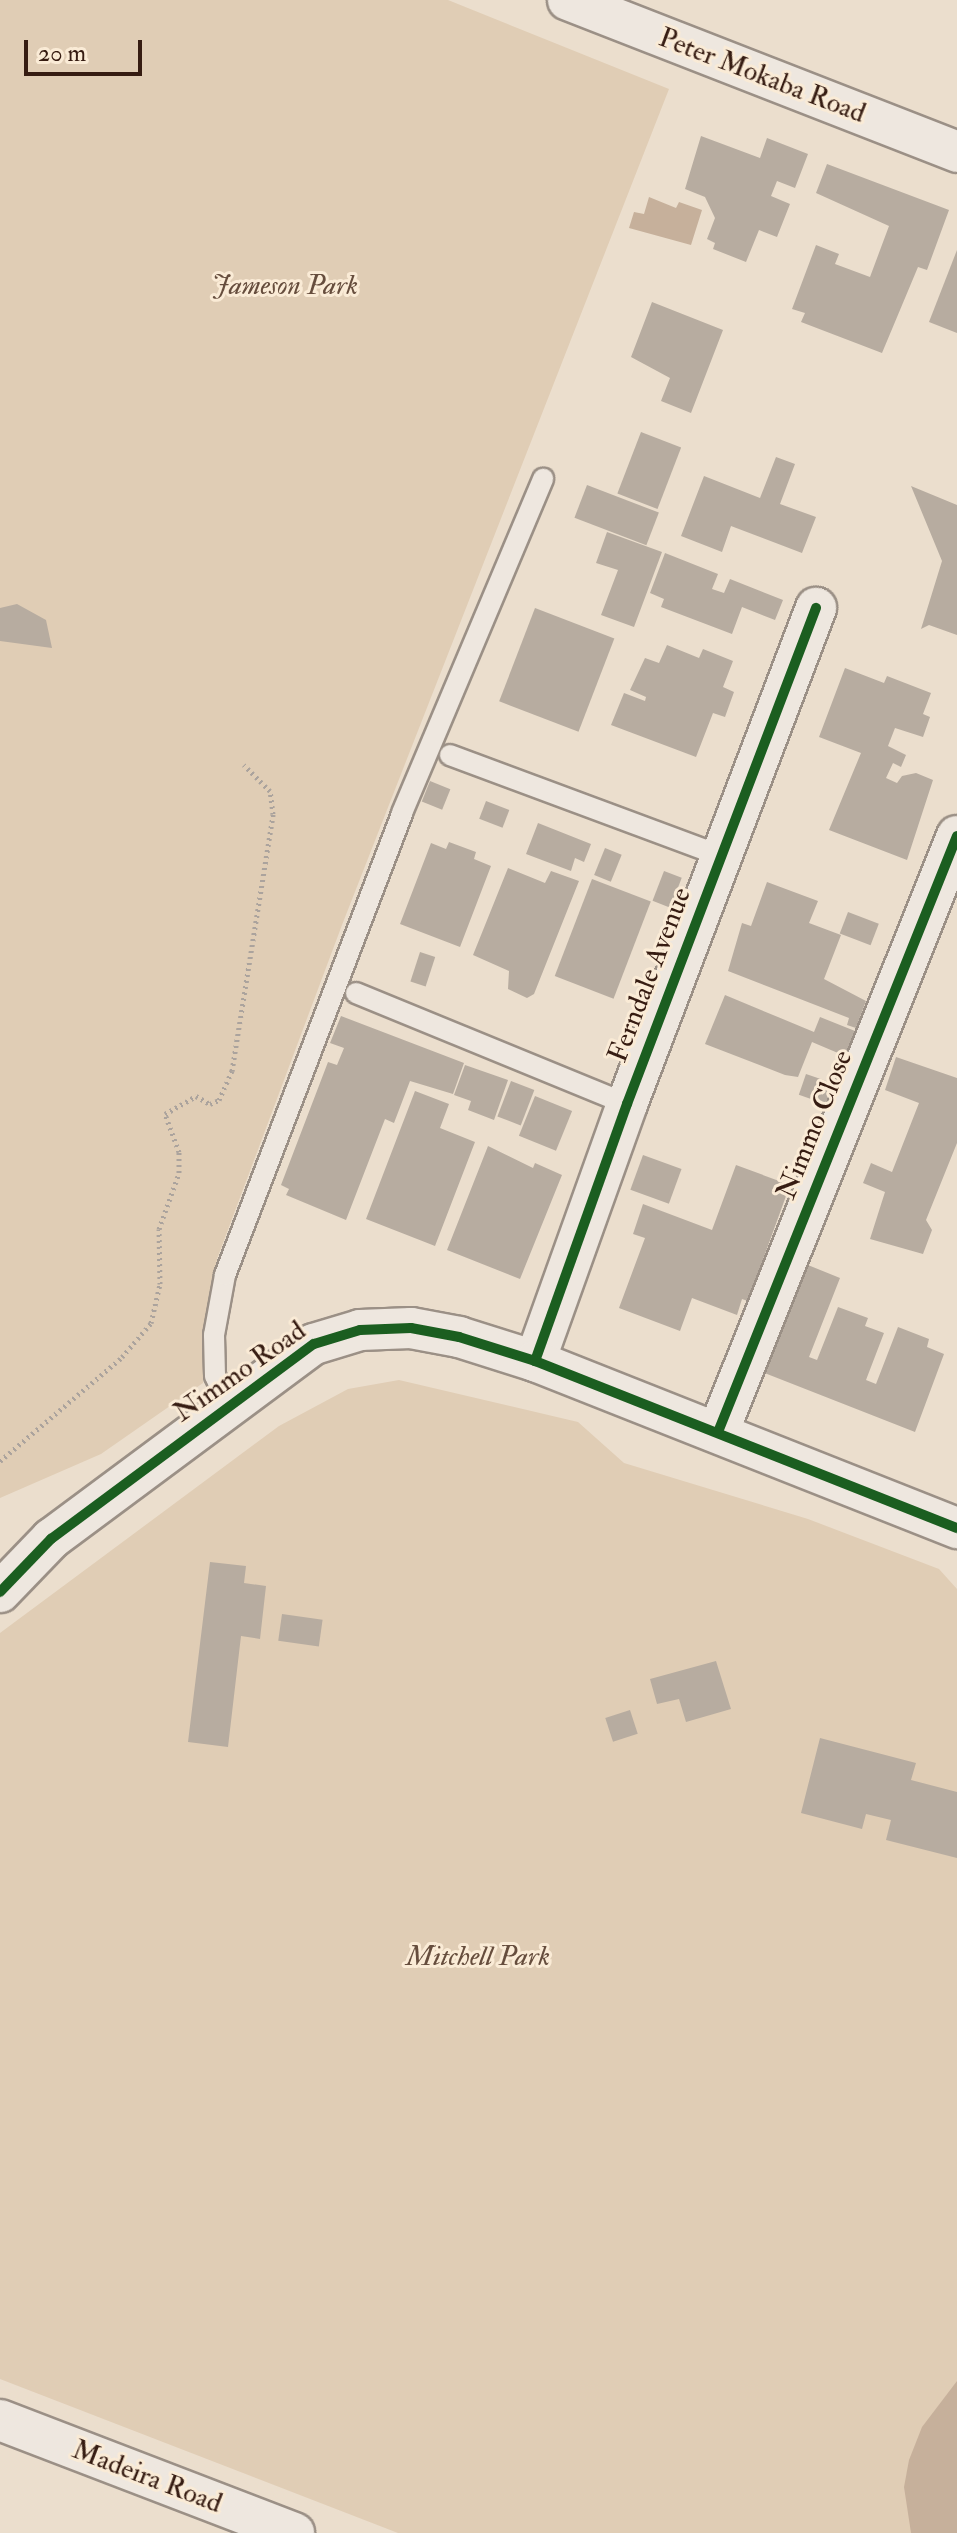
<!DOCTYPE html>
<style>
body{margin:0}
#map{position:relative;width:957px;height:2533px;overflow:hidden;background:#ebdecd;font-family:"IM FELL Double Pica",serif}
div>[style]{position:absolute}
.green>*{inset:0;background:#e0cdb5}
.water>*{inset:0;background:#c6b09b}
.building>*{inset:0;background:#b7aca0;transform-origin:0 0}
.path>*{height:5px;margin-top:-2.5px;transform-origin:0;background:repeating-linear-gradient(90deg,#aba39d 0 2px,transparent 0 6px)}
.roads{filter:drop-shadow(2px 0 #9b9086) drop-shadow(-2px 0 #9b9086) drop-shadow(0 2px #9b9086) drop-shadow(0 -2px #9b9086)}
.lane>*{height:20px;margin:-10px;padding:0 10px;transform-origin:10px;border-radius:10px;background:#eee7df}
.street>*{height:40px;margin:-20px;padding:0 20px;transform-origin:20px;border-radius:20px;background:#eee7df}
.cycleway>*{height:10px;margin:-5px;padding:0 5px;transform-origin:5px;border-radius:5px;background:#1b5e20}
span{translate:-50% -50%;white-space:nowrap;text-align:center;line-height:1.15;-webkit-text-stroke:6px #faebd6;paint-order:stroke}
.street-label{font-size:28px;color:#361c12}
.park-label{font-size:28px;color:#664d3d;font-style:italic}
.scale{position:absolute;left:24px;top:40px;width:118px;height:36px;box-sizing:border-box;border:4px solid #361c12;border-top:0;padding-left:10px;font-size:24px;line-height:28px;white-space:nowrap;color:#361c12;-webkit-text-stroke:6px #faebd6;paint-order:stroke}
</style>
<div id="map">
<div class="green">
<i style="clip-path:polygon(0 0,448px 0,669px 89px,342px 925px,217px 1259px,203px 1383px,101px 1454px,0 1498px)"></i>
<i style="clip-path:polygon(399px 1380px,578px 1422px,624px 1463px,808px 1519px,939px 1569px,957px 1589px,957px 2533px,398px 2533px,0 2379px,0 1633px,279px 1426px,348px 1389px)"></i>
</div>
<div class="water">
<i style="clip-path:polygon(649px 197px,676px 208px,679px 202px,702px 210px,691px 245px,629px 228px,634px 212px,644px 214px)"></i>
<i style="clip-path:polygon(957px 2381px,957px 2533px,911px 2533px,904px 2487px,909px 2460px,922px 2427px)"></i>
</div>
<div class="building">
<i style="clip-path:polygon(701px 136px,760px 158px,767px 138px,808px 154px,795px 188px,777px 181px,771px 196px,790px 204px,777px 237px,759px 230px,746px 262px,713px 249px,715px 243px,707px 239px,715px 218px,705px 197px,685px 189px)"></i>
<i style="clip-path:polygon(827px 164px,949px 210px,927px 270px,918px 267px,882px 353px,801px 322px,805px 313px,792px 309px,816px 245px,839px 254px,835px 264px,870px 277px,889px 226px,816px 193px)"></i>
<i style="clip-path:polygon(957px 250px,957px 333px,929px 322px)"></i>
<i style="clip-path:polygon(652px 302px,723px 330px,691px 413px,661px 401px,670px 378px,631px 357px)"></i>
<i style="left:641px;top:432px;width:43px;height:66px;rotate:21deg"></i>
<i style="clip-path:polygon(776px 457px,795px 464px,780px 504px,816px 517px,802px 553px,731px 526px,722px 552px,681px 536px,704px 476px,760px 498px)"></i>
<i style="left:587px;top:485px;width:77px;height:35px;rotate:21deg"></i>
<i style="clip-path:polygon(911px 486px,957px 505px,957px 635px,929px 625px,921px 629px,942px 561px)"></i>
<i style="clip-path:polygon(607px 532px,662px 552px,634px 627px,601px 615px,618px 570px,596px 563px)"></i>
<i style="clip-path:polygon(665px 553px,718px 574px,712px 589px,724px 593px,730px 579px,783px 600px,775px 620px,742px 607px,732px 634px,661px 607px,664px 599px,650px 593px)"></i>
<i style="clip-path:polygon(17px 604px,46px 620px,52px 648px,0 641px,0 608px)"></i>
<i style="left:535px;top:608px;width:85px;height:100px;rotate:21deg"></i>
<i style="clip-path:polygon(667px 645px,699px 658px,703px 649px,733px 661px,723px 687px,734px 692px,725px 717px,713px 713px,696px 757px,611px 725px,624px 693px,645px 701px,646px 697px,630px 690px,645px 658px,659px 663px)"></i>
<i style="clip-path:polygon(845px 668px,884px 683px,887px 676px,931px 693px,923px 714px,930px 717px,923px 737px,895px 728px,888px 746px,906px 755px,901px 767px,893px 763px,886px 778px,897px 783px,902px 776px,916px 773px,933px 780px,907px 860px,829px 830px,861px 753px,819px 737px)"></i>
<i style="left:430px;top:781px;width:22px;height:22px;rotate:22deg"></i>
<i style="left:486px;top:801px;width:25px;height:19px;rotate:21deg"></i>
<i style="clip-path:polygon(538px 823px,591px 844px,584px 862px,575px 858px,571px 871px,526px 854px)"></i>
<i style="clip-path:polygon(449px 842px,476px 852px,474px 859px,491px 866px,460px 947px,400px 924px,431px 843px,446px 849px)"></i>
<i style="left:605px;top:848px;width:18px;height:29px;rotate:22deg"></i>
<i style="clip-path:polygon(508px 868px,545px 883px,551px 871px,579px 881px,534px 994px,527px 998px,508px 989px,509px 971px,473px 955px)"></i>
<i style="left:664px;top:871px;width:19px;height:32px;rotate:21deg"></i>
<i style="left:592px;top:879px;width:63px;height:104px;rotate:21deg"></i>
<i style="clip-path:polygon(767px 882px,818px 901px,809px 923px,841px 935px,824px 979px,866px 1001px,856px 1028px,847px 1025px,849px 1018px,728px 971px,742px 923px,751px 926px)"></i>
<i style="left:848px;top:912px;width:33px;height:23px;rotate:21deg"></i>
<i style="left:420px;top:952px;width:16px;height:31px;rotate:18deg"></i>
<i style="clip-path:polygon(725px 995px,814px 1032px,820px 1017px,855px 1031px,845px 1056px,812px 1042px,798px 1077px,785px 1075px,705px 1044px)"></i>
<i style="clip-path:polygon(341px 1016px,464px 1063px,453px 1094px,410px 1081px,394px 1123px,385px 1119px,346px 1220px,286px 1195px,289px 1189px,281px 1185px,328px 1062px,337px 1065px,344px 1048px,330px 1043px)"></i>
<i style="clip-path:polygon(896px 1057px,957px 1078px,957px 1143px,926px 1220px,932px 1230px,923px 1254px,870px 1239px,885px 1192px,863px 1183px,871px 1163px,892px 1172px,919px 1103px,885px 1090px)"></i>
<i style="clip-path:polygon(465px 1065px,508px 1080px,494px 1120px,468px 1110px,471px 1101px,454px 1095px)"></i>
<i style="left:806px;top:1074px;width:31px;height:22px;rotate:19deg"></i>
<i style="left:511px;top:1081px;width:25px;height:38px;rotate:21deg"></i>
<i style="clip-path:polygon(415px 1091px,449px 1104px,440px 1128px,475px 1142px,435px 1246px,366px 1219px)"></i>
<i style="left:535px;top:1096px;width:40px;height:43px;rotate:22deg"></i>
<i style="clip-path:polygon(488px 1146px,533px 1168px,535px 1163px,562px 1175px,520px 1279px,447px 1250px)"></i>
<i style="left:643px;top:1155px;width:41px;height:37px;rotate:20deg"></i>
<i style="clip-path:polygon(736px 1165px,790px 1185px,748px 1301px,742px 1299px,737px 1315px,692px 1298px,680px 1331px,619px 1308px,645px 1238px,633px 1234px,643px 1204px,712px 1230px)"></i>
<i style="clip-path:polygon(803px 1263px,840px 1278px,809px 1357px,817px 1360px,838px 1307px,868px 1318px,865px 1326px,884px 1333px,866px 1380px,876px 1384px,898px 1327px,929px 1339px,927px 1347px,944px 1354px,915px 1432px,762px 1372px)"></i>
<i style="clip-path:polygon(210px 1562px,246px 1566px,244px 1583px,266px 1586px,260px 1639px,241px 1636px,228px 1747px,188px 1742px)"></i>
<i style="left:282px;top:1614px;width:41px;height:27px;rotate:8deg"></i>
<i style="clip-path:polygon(716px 1661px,731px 1709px,686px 1722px,679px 1699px,657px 1704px,650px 1679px)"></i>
<i style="left:630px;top:1710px;width:25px;height:26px;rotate:72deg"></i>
<i style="clip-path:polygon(820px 1738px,916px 1763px,911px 1780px,957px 1792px,957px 1858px,886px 1840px,891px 1820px,866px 1814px,862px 1829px,801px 1813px)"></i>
</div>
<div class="path">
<i style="left:0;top:1461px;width:160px;rotate:-40.4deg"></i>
<i style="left:122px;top:1357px;width:45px;rotate:-49.5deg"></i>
<i style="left:151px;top:1323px;width:40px;rotate:-77deg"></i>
<i style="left:160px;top:1284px;width:55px;rotate:-91deg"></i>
<i style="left:159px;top:1229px;width:59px;rotate:-70.3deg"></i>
<i style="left:179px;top:1173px;width:21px;rotate:-90deg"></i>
<i style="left:179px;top:1152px;width:40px;rotate:-110.2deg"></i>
<i style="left:165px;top:1114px;width:36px;rotate:-30deg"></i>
<i style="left:196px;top:1096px;width:16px;rotate:30deg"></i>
<i style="left:210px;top:1104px;width:10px;rotate:-24deg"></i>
<i style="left:219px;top:1100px;width:32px;rotate:-66deg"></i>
<i style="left:232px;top:1071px;width:260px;rotate:-80.9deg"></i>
<i style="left:273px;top:814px;width:23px;rotate:-97deg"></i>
<i style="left:270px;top:791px;width:37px;rotate:-135deg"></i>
</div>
<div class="roads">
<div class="lane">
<i style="left:450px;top:755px;width:290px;rotate:20.4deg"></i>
<i style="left:356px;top:993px;width:293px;rotate:22.3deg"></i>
<i style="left:229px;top:1407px;width:34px;rotate:-114deg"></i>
<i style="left:215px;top:1376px;width:41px;rotate:-91.4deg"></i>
<i style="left:214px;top:1335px;width:61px;rotate:-79.6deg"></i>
<i style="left:225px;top:1275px;width:495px;rotate:-69deg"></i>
<i style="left:402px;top:813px;width:363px;rotate:-67.1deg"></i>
</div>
<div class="street">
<i style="left:568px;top:0;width:418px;rotate:21.3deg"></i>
<i style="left:535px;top:1361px;width:273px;rotate:-70.3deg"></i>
<i style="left:627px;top:1104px;width:531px;rotate:-69.14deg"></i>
<i style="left:718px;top:1432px;width:642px;rotate:-68.15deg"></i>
<i style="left:0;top:1592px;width:74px;rotate:-46.1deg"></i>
<i style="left:51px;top:1539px;width:327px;rotate:-36.6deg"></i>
<i style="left:314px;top:1344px;width:48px;rotate:-16.9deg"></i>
<i style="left:360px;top:1330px;width:51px;rotate:-2.2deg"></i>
<i style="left:411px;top:1328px;width:49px;rotate:10.6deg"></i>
<i style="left:459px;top:1337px;width:80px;rotate:17.5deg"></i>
<i style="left:535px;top:1361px;width:454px;rotate:21.6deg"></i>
<i style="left:0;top:2420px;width:315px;rotate:21deg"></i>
</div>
</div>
<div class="cycleway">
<i style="left:535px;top:1361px;width:273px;rotate:-70.3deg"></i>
<i style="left:627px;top:1104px;width:531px;rotate:-69.14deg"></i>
<i style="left:718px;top:1432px;width:642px;rotate:-68.15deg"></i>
<i style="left:0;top:1592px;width:74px;rotate:-46.1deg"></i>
<i style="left:51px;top:1539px;width:327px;rotate:-36.6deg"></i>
<i style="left:314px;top:1344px;width:48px;rotate:-16.9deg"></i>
<i style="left:360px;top:1330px;width:51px;rotate:-2.2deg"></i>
<i style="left:411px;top:1328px;width:49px;rotate:10.6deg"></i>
<i style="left:459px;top:1337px;width:80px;rotate:17.5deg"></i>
<i style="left:535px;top:1361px;width:454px;rotate:21.6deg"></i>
</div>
<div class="street-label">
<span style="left:762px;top:76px;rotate:21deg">Peter Mokaba Road</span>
<span style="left:650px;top:975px;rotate:-69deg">Ferndale Avenue</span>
<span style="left:815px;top:1125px;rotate:-68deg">Nimmo Close</span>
<span style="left:240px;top:1372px;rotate:-35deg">Nimmo Road</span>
<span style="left:147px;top:2477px;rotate:21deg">Madeira Road</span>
</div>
<div class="park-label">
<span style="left:285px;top:286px">Jameson Park</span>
<span style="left:478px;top:1957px">Mitchell Park</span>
</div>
<div class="scale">20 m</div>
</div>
